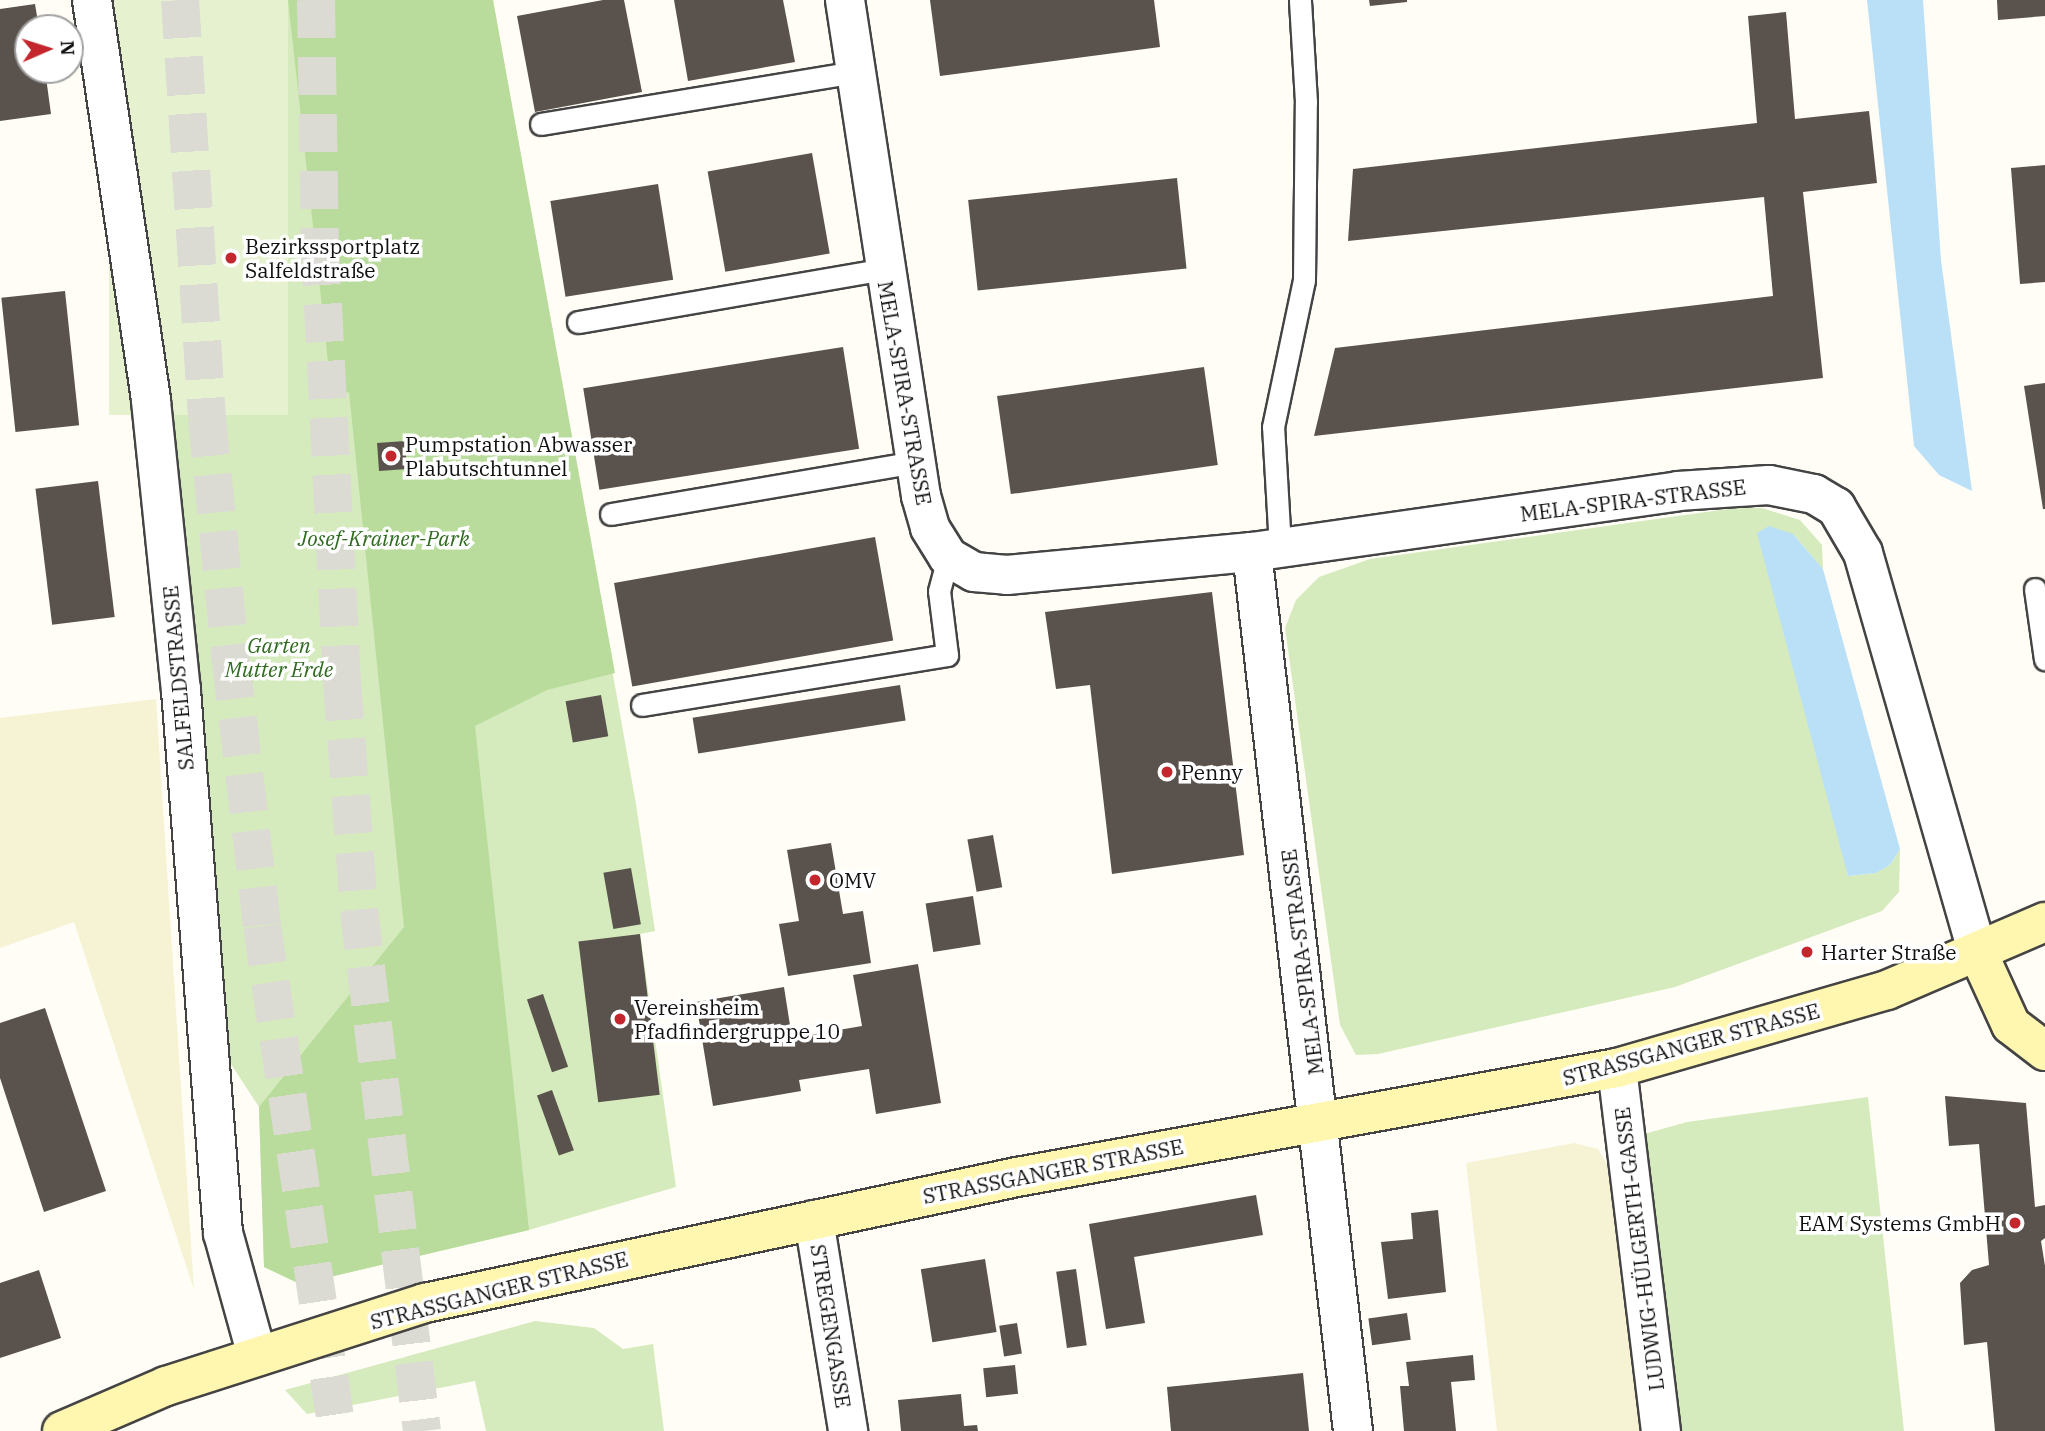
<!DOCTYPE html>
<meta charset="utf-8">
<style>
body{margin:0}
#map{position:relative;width:2045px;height:1431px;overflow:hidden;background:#fffdf5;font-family:"IBM Plex Serif",serif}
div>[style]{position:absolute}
.farmland>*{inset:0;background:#f6f3d4}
.green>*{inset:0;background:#d5ebbd}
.forest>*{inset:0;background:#b9dc9c}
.pitch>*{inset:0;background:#e6f2cf;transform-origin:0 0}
.water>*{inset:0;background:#b9e0f7}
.building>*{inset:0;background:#5a524d;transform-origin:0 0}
.highway-tunnel>*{height:38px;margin-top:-19px;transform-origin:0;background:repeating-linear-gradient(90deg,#dbdad3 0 38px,transparent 0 57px)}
.roads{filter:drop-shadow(2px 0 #444) drop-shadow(-2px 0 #444) drop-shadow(0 2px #444) drop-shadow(0 -2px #444)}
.lane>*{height:21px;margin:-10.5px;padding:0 10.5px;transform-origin:10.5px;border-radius:10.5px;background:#fff}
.street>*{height:38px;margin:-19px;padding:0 19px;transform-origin:19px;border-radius:19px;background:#fff}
.secondary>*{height:38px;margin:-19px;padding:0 19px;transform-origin:19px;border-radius:19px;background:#fff6b0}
.dots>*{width:19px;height:19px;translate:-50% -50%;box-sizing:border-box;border:4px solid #fff;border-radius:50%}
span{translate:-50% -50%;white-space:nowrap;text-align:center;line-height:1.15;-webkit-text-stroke:7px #fff;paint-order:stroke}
.poi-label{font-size:21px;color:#111}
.left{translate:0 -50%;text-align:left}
.right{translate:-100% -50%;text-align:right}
.street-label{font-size:21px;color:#111}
.park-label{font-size:21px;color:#2f6b1f;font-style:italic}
.north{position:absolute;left:14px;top:14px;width:70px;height:70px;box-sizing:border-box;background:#fff;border:2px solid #a0a0a0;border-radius:50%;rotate:87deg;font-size:19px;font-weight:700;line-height:28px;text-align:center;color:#111}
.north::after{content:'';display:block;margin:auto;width:24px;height:32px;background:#c4262e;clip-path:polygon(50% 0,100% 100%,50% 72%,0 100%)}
</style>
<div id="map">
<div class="farmland">
<i style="clip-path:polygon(156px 699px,194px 1290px,74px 922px,0 948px,0 718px)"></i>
<i style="clip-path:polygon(1574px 1143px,1598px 1149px,1613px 1174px,1645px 1431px,1497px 1431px,1466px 1163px)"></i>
</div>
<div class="green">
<i style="clip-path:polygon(109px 0,493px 0,636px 804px,655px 931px,640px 934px,676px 1187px,529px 1230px,300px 1284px,264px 1267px,259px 1107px,229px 1061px)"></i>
<i style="clip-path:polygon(1735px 508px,1762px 508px,1800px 520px,1822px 545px,1823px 569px,1793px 534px,1848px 876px,1876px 873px,1890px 865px,1900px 849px,1899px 892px,1882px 911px,1675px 987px,1378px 1054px,1356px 1055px,1340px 1025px,1285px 628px,1296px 600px,1319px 577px,1370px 559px)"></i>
<i style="clip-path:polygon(1868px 1097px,1904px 1431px,1680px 1431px,1644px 1134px,1687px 1122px)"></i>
<i style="clip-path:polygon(535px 1321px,594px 1328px,623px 1349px,653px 1344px,664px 1431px,486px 1431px,475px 1381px,307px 1414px,285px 1390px)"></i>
</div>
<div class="forest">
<i style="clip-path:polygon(288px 0,493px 0,615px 673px,547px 690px,475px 726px,529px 1230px,300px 1284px,264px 1267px,259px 1107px,404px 927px,349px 392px,332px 398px)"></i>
</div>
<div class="pitch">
<i style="left:109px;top:0;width:179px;height:415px"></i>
</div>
<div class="water">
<i style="clip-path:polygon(1867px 0,1923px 0,1941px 260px,1972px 491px,1939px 475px,1914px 446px)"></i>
<i style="clip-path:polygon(1769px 526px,1793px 534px,1823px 569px,1900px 849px,1890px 865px,1876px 873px,1848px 876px,1757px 533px)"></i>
</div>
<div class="building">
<i style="clip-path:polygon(603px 0,624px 0,642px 92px,535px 112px,517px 16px)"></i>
<i style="clip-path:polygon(674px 0,783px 0,795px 62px,688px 81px)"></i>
<i style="clip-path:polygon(930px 0,1154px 0,1160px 47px,940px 76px)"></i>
<i style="clip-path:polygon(1369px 0,1407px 0,1407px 2px,1370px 6px)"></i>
<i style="clip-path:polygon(1997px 0,2045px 0,2045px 16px,1998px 20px)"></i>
<i style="clip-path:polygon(35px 4px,39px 28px,28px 28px,28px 70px,45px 70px,51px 114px,0 121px,0 9px)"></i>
<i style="clip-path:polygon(1786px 12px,1795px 119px,1869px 111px,1877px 183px,1803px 192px,1823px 378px,1314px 436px,1335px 348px,1773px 296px,1764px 197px,1348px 241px,1353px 169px,1757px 123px,1748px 16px)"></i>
<i style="left:812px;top:153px;width:102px;height:106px;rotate:80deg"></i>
<i style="clip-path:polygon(2045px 165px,2045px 282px,2020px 284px,2011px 168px)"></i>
<i style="left:1177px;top:178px;width:91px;height:210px;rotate:84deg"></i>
<i style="left:658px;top:184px;width:97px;height:109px;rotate:81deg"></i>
<i style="left:65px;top:291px;width:135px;height:64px;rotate:84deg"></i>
<i style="left:843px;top:347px;width:103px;height:263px;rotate:81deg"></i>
<i style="left:1204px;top:367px;width:99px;height:209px;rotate:82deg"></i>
<i style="clip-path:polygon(2045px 383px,2045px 509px,2043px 509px,2024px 386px)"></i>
<i style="left:405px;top:441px;width:28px;height:28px;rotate:86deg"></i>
<i style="left:98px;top:481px;width:137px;height:63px;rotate:83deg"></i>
<i style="left:875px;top:537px;width:105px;height:265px;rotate:80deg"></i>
<i style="clip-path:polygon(1212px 592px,1244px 855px,1112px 874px,1090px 685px,1056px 689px,1045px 612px)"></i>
<i style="left:900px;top:685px;width:36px;height:210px;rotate:81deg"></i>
<i style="left:601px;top:695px;width:42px;height:36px;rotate:80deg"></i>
<i style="left:993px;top:835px;width:53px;height:26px;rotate:80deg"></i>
<i style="clip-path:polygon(831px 843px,843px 914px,863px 911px,871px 963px,788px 976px,779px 924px,799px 921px,787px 850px)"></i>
<i style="left:631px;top:868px;width:57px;height:28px;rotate:80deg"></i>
<i style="left:973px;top:896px;width:49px;height:48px;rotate:81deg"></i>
<i style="left:640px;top:934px;width:162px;height:62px;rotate:83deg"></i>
<i style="clip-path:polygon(918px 964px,941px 1103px,876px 1114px,869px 1069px,799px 1080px,801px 1091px,713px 1106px,696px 1002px,784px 987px,792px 1038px,862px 1026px,853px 975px)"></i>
<i style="left:543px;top:994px;width:77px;height:17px;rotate:71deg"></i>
<i style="clip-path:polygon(45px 1008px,106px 1191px,44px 1212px,0 1078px,0 1023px)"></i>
<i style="left:552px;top:1090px;width:64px;height:16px;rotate:70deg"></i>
<i style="clip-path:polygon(1945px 1096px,2026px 1103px,2035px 1207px,2045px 1205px,2045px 1238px,2041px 1241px,2045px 1266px,2045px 1431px,1995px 1431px,1987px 1342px,1964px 1345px,1960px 1283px,1972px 1270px,1989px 1265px,1979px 1144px,1949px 1146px)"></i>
<i style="clip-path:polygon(1256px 1195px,1263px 1235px,1134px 1257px,1145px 1323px,1106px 1329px,1089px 1224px)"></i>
<i style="clip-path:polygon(1438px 1210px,1446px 1292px,1388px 1299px,1381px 1242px,1413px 1239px,1411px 1213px)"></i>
<i style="left:985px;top:1259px;width:74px;height:65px;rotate:81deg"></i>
<i style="left:1076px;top:1269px;width:77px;height:20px;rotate:82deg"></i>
<i style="clip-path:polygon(39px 1270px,61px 1338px,0 1358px,0 1283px)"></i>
<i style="left:1407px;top:1313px;width:27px;height:39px;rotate:82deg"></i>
<i style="left:1017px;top:1323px;width:31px;height:18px;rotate:81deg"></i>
<i style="clip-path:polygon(1473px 1355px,1475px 1380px,1451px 1382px,1456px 1431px,1404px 1431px,1400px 1386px,1409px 1386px,1406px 1362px)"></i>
<i style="left:1015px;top:1365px;width:29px;height:32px;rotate:84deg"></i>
<i style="clip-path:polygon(1303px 1373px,1309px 1431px,1171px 1431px,1167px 1387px)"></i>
<i style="clip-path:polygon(961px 1394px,964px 1426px,977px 1425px,978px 1431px,901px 1431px,898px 1400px)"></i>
</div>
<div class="highway-tunnel">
<i style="left:180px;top:0;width:419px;rotate:86.3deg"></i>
<i style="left:207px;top:418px;width:244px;rotate:84.4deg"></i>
<i style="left:231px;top:661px;width:267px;rotate:83.3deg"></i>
<i style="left:262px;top:926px;width:511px;rotate:81.55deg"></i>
<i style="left:316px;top:0;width:247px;rotate:89.1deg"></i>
<i style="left:320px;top:247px;width:436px;rotate:87.1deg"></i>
<i style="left:342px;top:682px;width:229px;rotate:85.7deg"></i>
<i style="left:359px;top:910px;width:525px;rotate:83.11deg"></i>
</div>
<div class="roads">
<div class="lane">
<i style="left:541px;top:124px;width:318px;rotate:-9.4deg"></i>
<i style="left:578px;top:322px;width:311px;rotate:-9.8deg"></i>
<i style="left:611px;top:514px;width:308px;rotate:-9.7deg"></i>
<i style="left:1280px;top:547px;width:120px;rotate:-93.3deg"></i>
<i style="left:1273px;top:427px;width:150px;rotate:-78.1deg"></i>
<i style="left:1304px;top:280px;width:178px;rotate:-89.4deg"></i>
<i style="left:1306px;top:102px;width:102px;rotate:-93.4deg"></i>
<i style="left:2035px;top:589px;width:71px;rotate:81.9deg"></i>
<i style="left:642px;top:705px;width:309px;rotate:-9.3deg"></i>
<i style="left:947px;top:655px;width:64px;rotate:-97.1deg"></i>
<i style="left:939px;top:591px;width:35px;rotate:-75deg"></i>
</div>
<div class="street">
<i style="left:92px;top:0;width:405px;rotate:81.6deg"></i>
<i style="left:151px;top:401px;width:291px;rotate:84.1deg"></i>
<i style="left:181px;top:690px;width:545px;rotate:85.58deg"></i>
<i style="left:223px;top:1233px;width:128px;rotate:74.5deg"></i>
<i style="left:845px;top:0;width:502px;rotate:81.29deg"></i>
<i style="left:921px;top:496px;width:33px;rotate:74deg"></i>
<i style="left:930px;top:528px;width:34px;rotate:58deg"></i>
<i style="left:948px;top:557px;width:30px;rotate:30deg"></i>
<i style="left:974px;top:572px;width:33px;rotate:5deg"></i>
<i style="left:1007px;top:575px;width:246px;rotate:-5.4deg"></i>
<i style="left:1252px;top:552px;width:430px;rotate:-8.1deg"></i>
<i style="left:1678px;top:491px;width:91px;rotate:-3.8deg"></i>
<i style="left:1769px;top:485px;width:46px;rotate:11.3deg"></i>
<i style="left:1814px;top:494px;width:26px;rotate:31deg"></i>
<i style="left:1836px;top:507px;width:53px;rotate:59.6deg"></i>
<i style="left:1863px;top:553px;width:416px;rotate:74deg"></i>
<i style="left:1252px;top:552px;width:885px;rotate:83.45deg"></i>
<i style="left:1617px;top:1068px;width:366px;rotate:83.1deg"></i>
<i style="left:814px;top:1220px;width:214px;rotate:80.8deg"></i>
</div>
<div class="secondary">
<i style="left:1978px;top:953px;width:79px;rotate:65.4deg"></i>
<i style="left:2011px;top:1025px;width:43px;rotate:37.4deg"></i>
<i style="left:62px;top:1431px;width:113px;rotate:-23.4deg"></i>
<i style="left:166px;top:1386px;width:272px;rotate:-17.8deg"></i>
<i style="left:425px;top:1303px;width:605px;rotate:-12.02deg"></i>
<i style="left:1017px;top:1177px;width:610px;rotate:-10.3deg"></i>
<i style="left:1617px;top:1068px;width:281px;rotate:-16.1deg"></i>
<i style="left:1887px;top:990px;width:172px;rotate:-23.3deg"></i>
</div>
</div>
<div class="dots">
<i style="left:231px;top:258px;background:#c4262e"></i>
<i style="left:391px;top:456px;background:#c4262e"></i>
<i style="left:1167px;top:772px;background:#c4262e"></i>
<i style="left:815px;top:880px;background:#c4262e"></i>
<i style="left:1807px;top:952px;background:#c4262e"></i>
<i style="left:620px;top:1019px;background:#c4262e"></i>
<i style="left:2015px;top:1223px;background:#c4262e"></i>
</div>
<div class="poi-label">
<span class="left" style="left:245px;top:258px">Bezirkssportplatz<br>Salfeldstraße</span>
<span class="left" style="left:405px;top:456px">Pumpstation Abwasser<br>Plabutschtunnel</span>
<span class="left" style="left:1181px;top:772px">Penny</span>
<span class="left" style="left:829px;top:880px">OMV</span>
<span class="left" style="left:1821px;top:952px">Harter Straße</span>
<span class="left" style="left:634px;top:1019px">Vereinsheim<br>Pfadfindergruppe 10</span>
<span class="right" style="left:2001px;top:1223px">EAM Systems GmbH</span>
</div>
<div class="street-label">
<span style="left:905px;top:393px;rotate:80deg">MELA-SPIRA-STRASSE</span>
<span style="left:1633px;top:500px;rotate:-7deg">MELA-SPIRA-STRASSE</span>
<span style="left:178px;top:678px;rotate:-95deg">SALFELDSTRASSE</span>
<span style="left:1302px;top:962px;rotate:-97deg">MELA-SPIRA-STRASSE</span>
<span style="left:1691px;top:1044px;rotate:-15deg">STRASSGANGER STRASSE</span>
<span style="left:1053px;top:1171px;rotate:-11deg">STRASSGANGER STRASSE</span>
<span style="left:1639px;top:1249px;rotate:-97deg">LUDWIG-HÜLGERTH-GASSE</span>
<span style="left:499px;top:1290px;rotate:-14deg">STRASSGANGER STRASSE</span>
<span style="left:831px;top:1326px;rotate:81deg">STREGENGASSE</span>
</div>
<div class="park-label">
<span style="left:384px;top:538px">Josef-Krainer-Park</span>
<span style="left:279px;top:657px">Garten<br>Mutter Erde</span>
</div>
<div class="north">N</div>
</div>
